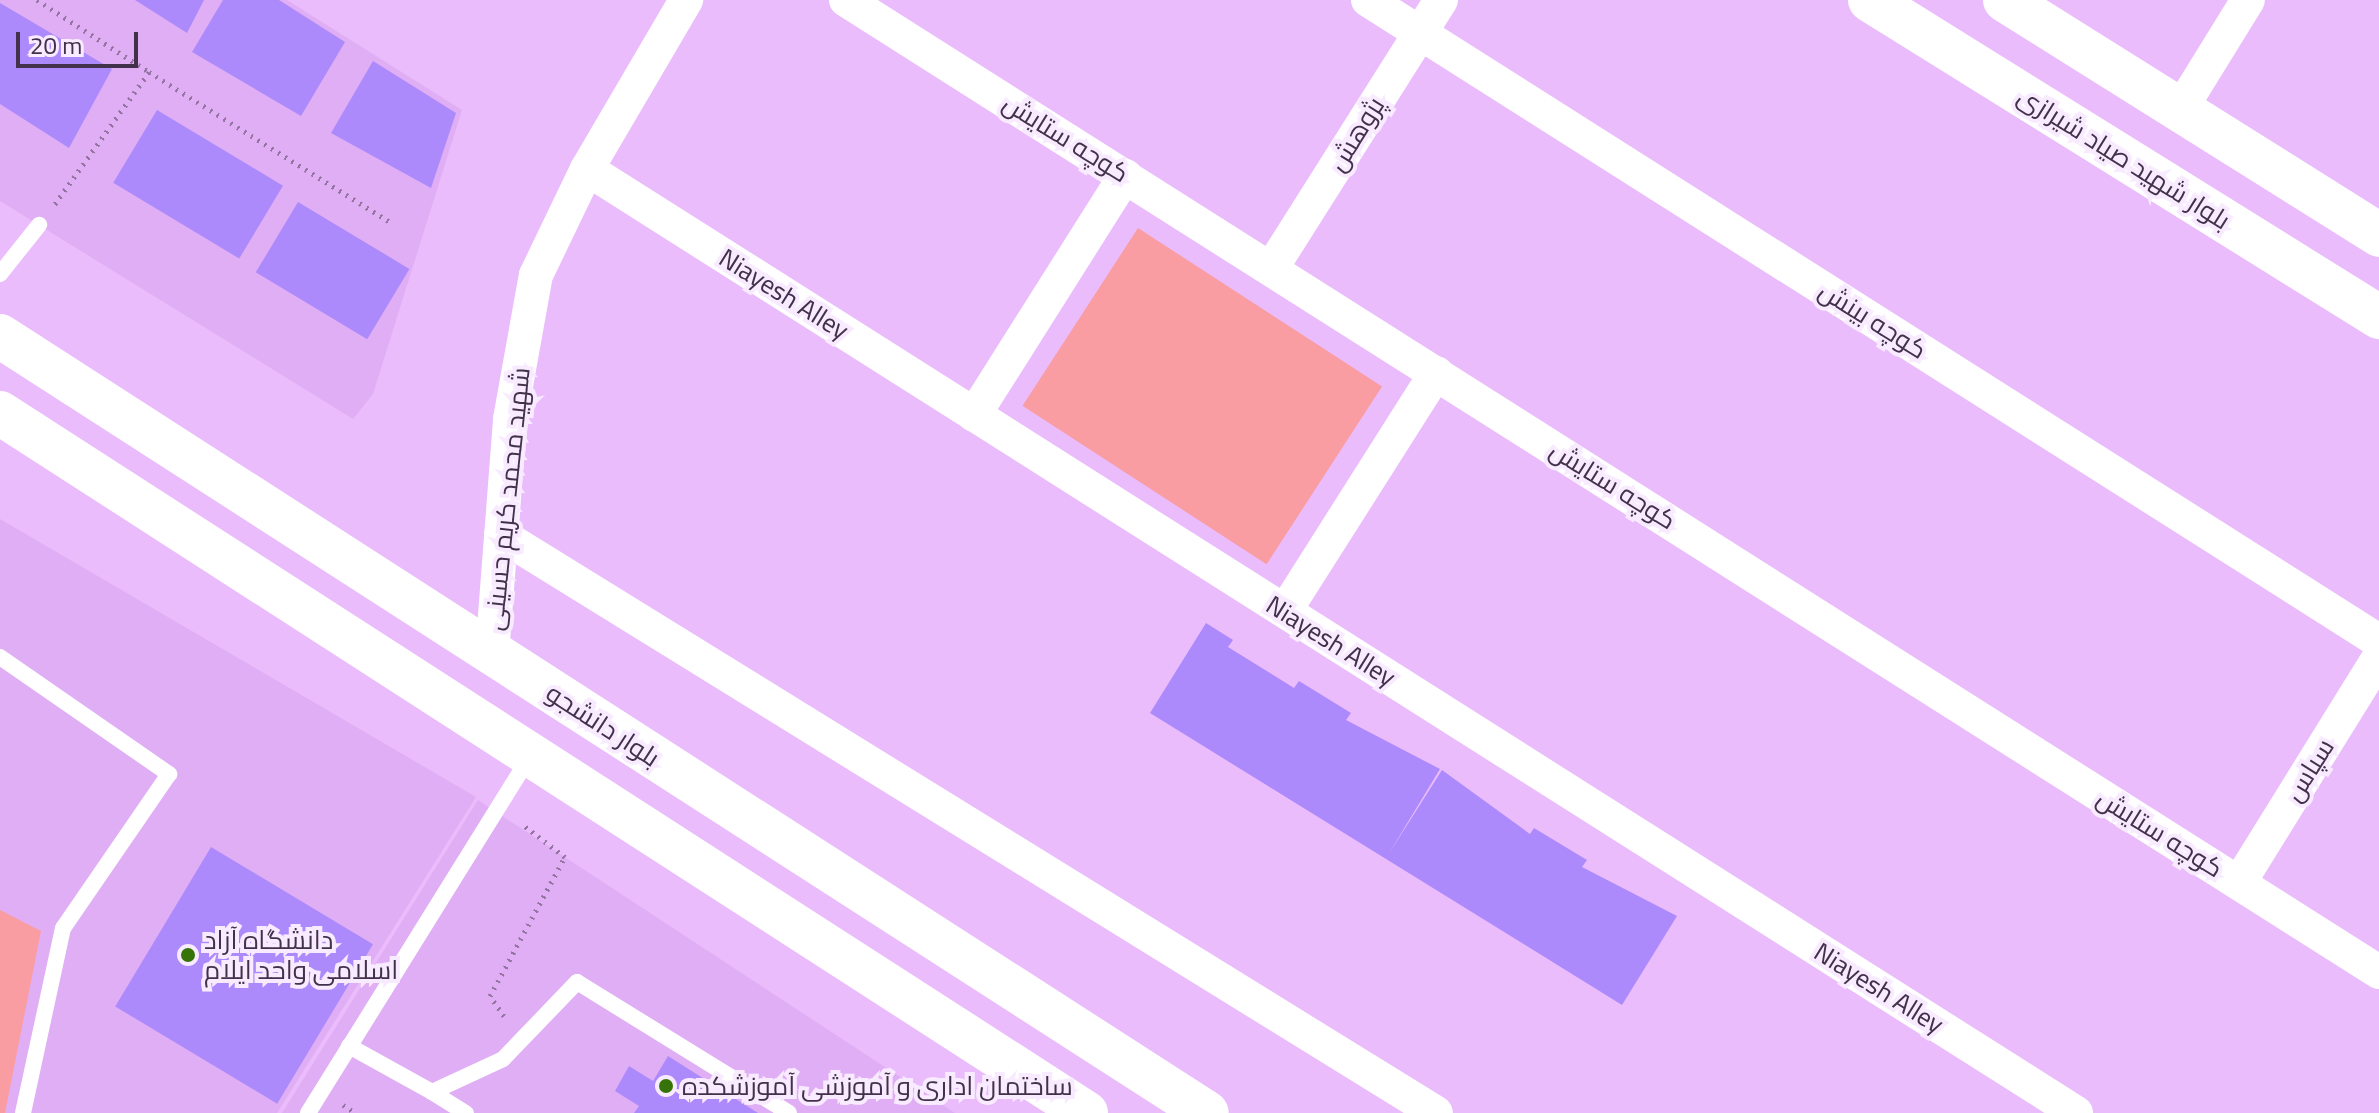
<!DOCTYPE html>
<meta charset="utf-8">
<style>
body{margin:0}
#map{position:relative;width:2379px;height:1113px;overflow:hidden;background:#eabcfc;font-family:Georgia,Cairo,serif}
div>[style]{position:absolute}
.built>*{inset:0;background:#e0aef4}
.green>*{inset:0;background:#f99da2;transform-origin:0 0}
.building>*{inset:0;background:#ad8afc;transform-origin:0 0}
.path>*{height:5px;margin-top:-2.5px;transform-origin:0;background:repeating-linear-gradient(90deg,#9474a1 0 2px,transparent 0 8px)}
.lane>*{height:16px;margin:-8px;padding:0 8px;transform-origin:8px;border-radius:8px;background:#fff}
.street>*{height:34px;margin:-17px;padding:0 17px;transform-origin:17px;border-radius:17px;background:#fff}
.secondary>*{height:44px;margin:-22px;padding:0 22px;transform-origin:22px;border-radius:22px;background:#fff}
.dots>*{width:22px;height:22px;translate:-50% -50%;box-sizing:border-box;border:4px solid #f9ebff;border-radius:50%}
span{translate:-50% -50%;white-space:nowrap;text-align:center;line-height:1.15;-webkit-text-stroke:8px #f9ebff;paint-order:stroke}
.street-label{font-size:26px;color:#43314b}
.poi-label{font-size:26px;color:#43314b}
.left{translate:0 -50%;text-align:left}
.scale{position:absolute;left:16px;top:32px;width:122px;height:36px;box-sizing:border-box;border:4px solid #43314b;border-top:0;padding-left:10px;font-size:24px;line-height:28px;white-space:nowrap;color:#43314b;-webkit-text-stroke:6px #f9ebff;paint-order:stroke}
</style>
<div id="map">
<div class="built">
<i style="clip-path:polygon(0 0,287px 0,462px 110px,373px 394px,353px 419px,0 201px)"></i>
<i style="clip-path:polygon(0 519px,476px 797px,277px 1113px,0 1113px)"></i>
<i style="clip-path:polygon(478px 800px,496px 812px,955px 1113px,282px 1113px)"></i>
</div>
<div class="green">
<i style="left:1138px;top:228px;width:291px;height:212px;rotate:33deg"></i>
<i style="clip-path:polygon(0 910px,41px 931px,5px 1113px,0 1113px)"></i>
</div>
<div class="building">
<i style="clip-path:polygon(135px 0,204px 0,187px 33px)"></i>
<i style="clip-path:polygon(223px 0,279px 0,345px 42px,301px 116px,192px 52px)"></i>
<i style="clip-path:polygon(0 3px,112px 69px,69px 148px,0 104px)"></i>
<i style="clip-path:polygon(373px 61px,456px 113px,431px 188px,331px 133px)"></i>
<i style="left:157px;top:110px;width:147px;height:85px;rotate:31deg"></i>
<i style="left:298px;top:202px;width:130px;height:82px;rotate:31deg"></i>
<i style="clip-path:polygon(1206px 623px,1233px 640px,1228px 647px,1294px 688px,1299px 681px,1351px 713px,1346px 720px,1440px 769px,1388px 855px,1442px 770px,1530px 834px,1534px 828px,1587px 860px,1582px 867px,1677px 916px,1622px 1005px,1150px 713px)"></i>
<i style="left:211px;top:847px;width:189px;height:186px;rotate:31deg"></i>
<i style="clip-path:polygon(668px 1056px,758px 1113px,634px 1113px,639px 1106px,615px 1091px,629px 1066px,653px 1081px)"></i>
</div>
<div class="path">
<i style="left:37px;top:0;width:133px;rotate:32.7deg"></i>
<i style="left:149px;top:72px;width:163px;rotate:125.5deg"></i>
<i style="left:149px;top:72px;width:286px;rotate:31.9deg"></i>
<i style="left:504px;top:1016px;width:24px;rotate:-125deg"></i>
<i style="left:490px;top:996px;width:158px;rotate:-61.7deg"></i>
<i style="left:565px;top:857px;width:54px;rotate:-142.5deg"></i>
<i style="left:343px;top:1105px;width:15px;rotate:32deg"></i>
</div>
<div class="lane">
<i style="left:0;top:274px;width:63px;rotate:-51.5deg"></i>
<i style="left:0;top:657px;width:206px;rotate:34.7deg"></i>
<i style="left:169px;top:774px;width:187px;rotate:124.5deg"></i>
<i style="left:63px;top:928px;width:189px;rotate:102.2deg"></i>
<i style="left:349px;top:1046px;width:95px;rotate:29deg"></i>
<i style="left:432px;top:1092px;width:78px;rotate:-24.9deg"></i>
<i style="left:503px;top:1059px;width:107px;rotate:-46.1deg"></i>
<i style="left:577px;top:982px;width:249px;rotate:31.7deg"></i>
<i style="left:432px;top:1092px;width:40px;rotate:32deg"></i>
<i style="left:308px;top:1113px;width:418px;rotate:-58.1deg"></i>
</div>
<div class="street">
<i style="left:846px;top:0;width:1815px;rotate:32.38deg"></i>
<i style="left:1368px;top:0;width:1197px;rotate:32.38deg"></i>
<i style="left:2180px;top:110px;width:129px;rotate:-58.3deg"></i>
<i style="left:587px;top:169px;width:1763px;rotate:32.37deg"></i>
<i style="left:1271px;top:269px;width:318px;rotate:-57.7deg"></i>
<i style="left:974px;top:415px;width:283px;rotate:-57.7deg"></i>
<i style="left:501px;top:535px;width:1099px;rotate:31.72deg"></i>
<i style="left:1285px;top:611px;width:282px;rotate:-57.6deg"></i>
<i style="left:492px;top:654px;width:236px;rotate:-85.6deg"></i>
<i style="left:510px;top:419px;width:146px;rotate:-79.8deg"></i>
<i style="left:536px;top:275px;width:118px;rotate:-64.3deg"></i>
<i style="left:587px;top:169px;width:196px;rotate:-59.6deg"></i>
<i style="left:2239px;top:883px;width:266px;rotate:-58.2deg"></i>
</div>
<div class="secondary">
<i style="left:1870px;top:0;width:600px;rotate:31.91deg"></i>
<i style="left:2005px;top:0;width:442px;rotate:32.1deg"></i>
<i style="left:0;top:336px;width:1435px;rotate:32.77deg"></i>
<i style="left:0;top:413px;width:1292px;rotate:32.8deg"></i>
</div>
<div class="dots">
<i style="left:188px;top:955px;background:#367308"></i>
<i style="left:666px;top:1086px;background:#367308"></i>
</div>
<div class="street-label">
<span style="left:1356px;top:134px;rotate:-58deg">پژوهش</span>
<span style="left:1066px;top:138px;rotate:32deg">کوچه ستایش</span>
<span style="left:2124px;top:158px;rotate:32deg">بلوار شهید صیاد شیرازی</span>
<span style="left:784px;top:294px;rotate:32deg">Niayesh Alley</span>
<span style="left:1873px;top:320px;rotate:32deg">کوچه بینش</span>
<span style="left:1613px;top:485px;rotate:32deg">کوچه ستایش</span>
<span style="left:507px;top:499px;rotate:-84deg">شهید محمد‌ کریم حسینی</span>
<span style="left:1331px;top:641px;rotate:32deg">Niayesh Alley</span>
<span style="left:603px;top:725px;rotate:33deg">بلوار دانشجو</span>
<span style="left:2309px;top:770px;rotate:-58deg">سپاس</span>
<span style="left:2160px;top:833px;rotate:32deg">کوچه ستایش</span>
<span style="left:1879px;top:988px;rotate:32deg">Niayesh Alley</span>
</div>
<div class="poi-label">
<span class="left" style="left:204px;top:955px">دانشگاه آزاد<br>اسلامی واحد ایلام</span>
<span class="left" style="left:682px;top:1086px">ساختمان اداری و آموزشی آموزشکده</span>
</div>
<div class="scale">20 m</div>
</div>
